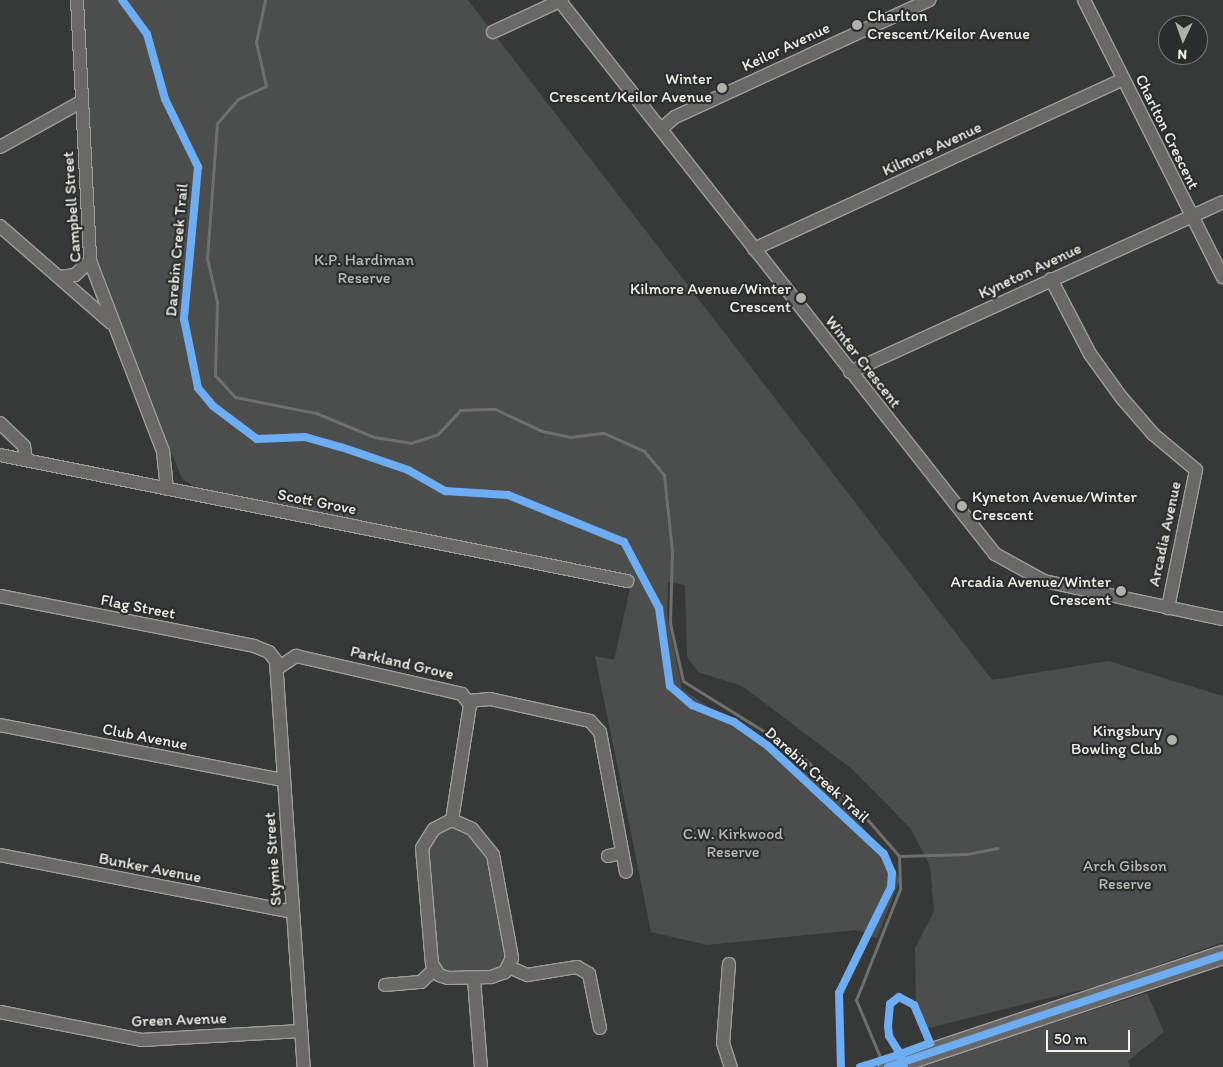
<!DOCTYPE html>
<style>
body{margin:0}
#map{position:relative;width:1223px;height:1067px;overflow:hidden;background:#373838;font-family:Itim,sans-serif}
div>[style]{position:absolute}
.green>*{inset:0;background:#4b4e4c}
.stream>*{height:3px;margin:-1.5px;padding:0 1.5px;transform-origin:1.5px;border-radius:1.5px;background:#6f706d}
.roads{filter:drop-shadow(1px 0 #9d9d9b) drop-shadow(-1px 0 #9d9d9b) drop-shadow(0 1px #9d9d9b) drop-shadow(0 -1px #9d9d9b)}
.minor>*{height:12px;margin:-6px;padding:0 6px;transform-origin:6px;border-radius:6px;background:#696866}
.secondary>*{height:18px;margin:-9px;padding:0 9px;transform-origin:9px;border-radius:9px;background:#696866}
.cycleway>*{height:8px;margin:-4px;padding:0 4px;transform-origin:4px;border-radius:4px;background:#6dadf4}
.dots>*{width:14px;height:14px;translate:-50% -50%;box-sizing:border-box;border:2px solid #2a2d2e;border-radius:50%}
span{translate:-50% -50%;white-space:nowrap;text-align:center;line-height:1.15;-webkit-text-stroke:4.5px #2a2d2e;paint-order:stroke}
.poi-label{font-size:16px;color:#f4f1e8}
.left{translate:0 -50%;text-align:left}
.right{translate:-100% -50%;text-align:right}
.street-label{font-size:16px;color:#f4f1e8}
.park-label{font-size:16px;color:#bab9b2}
.north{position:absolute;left:1158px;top:15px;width:50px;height:50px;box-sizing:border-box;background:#2a2d2e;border:1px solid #7b7b78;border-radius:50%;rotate:183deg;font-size:14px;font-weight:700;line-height:20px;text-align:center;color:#f4f1e8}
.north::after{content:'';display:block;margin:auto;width:18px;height:22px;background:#b2b0aa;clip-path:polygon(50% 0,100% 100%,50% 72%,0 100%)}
.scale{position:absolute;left:1046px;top:1030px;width:84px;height:22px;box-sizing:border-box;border:2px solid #f4f1e8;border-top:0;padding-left:6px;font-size:15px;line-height:18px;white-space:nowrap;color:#f4f1e8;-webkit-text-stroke:4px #2a2d2e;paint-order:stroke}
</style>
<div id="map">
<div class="green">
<i style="clip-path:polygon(83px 0,468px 0,992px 680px,1108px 661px,1223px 696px,1223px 942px,1105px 984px,925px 1029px,916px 1005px,915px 948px,934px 911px,930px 866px,911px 829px,852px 769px,742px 686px,698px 672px,687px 657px,685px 585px,668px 582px,667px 614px,682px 689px,841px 797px,900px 879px,877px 938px,857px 930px,707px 945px,651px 932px,595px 656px,614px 660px,633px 575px,198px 488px,182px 479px,95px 255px)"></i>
<i style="clip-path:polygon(451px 823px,468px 832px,490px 855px,509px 958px,503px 969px,488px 974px,441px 973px,435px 963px,427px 849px,435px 832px)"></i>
<i style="clip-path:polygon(1147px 993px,1164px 1032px,1128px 1061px,1130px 1067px,912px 1067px)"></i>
</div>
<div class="stream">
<i style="left:265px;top:0;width:43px;rotate:102.1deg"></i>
<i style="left:256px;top:42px;width:45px;rotate:77.2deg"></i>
<i style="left:266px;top:86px;width:31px;rotate:155deg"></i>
<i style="left:238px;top:99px;width:32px;rotate:131deg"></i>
<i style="left:217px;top:123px;width:135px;rotate:94.2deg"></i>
<i style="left:207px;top:258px;width:45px;rotate:77.2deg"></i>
<i style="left:217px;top:302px;width:73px;rotate:91.6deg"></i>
<i style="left:215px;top:375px;width:30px;rotate:48deg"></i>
<i style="left:235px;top:397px;width:83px;rotate:11.2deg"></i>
<i style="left:316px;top:413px;width:63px;rotate:22.5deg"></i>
<i style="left:374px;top:437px;width:37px;rotate:9deg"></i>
<i style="left:411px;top:443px;width:28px;rotate:-18deg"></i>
<i style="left:438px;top:434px;width:33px;rotate:-47deg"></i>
<i style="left:460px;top:410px;width:35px;rotate:-2deg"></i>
<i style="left:495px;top:409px;width:52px;rotate:25.1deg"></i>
<i style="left:542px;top:431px;width:29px;rotate:12deg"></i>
<i style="left:570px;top:437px;width:34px;rotate:-7deg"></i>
<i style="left:604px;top:433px;width:44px;rotate:24.2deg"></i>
<i style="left:644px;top:451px;width:31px;rotate:50deg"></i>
<i style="left:664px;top:475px;width:76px;rotate:84deg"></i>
<i style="left:672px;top:551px;width:72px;rotate:91.6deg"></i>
<i style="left:670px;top:623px;width:59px;rotate:77.4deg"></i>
<i style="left:683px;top:681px;width:133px;rotate:31.8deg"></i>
<i style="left:796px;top:751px;width:88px;rotate:43.2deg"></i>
<i style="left:860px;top:811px;width:60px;rotate:49.1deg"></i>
<i style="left:899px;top:856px;width:33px;rotate:88deg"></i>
<i style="left:900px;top:889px;width:119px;rotate:111.6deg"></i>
<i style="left:856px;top:1000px;width:69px;rotate:67.1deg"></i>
<i style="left:899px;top:856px;width:68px;rotate:-1.7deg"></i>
<i style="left:967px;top:854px;width:31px;rotate:-11deg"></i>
</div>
<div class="roads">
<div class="minor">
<i style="left:77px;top:0;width:261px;rotate:87.1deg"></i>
<i style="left:90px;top:261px;width:204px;rotate:69deg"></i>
<i style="left:163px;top:451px;width:38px;rotate:84deg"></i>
<i style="left:559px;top:0;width:705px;rotate:51.8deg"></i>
<i style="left:995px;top:554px;width:56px;rotate:28.9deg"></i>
<i style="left:1044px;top:581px;width:183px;rotate:12deg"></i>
<i style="left:1084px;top:0;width:310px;rotate:63.4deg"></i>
<i style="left:493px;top:32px;width:76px;rotate:-24.9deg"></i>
<i style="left:661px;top:129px;width:18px;rotate:-41deg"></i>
<i style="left:675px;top:117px;width:280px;rotate:-24.7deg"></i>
<i style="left:0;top:147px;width:93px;rotate:-29.1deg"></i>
<i style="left:0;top:226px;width:147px;rotate:41.1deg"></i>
<i style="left:754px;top:249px;width:406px;rotate:-24.7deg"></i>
<i style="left:60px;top:277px;width:15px;rotate:-8deg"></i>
<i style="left:75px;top:275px;width:21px;rotate:-43deg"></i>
<i style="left:1051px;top:279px;width:85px;rotate:62.5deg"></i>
<i style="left:1090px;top:354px;width:53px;rotate:54.2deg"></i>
<i style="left:1121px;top:397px;width:49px;rotate:49.1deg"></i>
<i style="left:1153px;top:434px;width:56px;rotate:39.9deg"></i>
<i style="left:1196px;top:470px;width:141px;rotate:101.5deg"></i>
<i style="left:850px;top:372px;width:410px;rotate:-24.5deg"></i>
<i style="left:0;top:423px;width:33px;rotate:44deg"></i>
<i style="left:24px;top:446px;width:14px;rotate:82deg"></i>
<i style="left:0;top:455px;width:640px;rotate:11.36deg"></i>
<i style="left:0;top:596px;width:259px;rotate:11.1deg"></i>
<i style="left:254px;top:646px;width:16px;rotate:22deg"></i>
<i style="left:269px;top:652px;width:11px;rotate:52deg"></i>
<i style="left:276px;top:661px;width:407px;rotate:86.1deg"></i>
<i style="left:278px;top:668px;width:22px;rotate:-34deg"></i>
<i style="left:296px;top:656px;width:170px;rotate:12.9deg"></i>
<i style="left:462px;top:694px;width:14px;rotate:54deg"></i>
<i style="left:470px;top:705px;width:116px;rotate:98.9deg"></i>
<i style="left:468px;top:701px;width:22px;rotate:-5deg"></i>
<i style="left:490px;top:699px;width:102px;rotate:12.4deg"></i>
<i style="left:590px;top:721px;width:15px;rotate:48deg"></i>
<i style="left:600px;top:732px;width:142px;rotate:79.5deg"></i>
<i style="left:0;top:725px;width:289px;rotate:11deg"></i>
<i style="left:452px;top:820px;width:22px;rotate:24deg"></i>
<i style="left:472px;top:829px;width:33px;rotate:51deg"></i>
<i style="left:493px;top:855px;width:105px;rotate:79.5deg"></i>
<i style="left:512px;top:958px;width:16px;rotate:117deg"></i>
<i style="left:505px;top:972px;width:15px;rotate:160deg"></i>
<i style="left:491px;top:977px;width:43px;rotate:178.7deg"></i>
<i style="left:448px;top:978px;width:9px;rotate:-162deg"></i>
<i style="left:439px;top:975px;width:13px;rotate:-122deg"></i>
<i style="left:432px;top:964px;width:116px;rotate:-94.9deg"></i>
<i style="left:422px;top:848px;width:22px;rotate:-58deg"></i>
<i style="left:434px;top:829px;width:20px;rotate:-27deg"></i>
<i style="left:0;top:855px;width:298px;rotate:11deg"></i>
<i style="left:608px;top:856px;width:14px;rotate:-12deg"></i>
<i style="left:729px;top:964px;width:79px;rotate:94.3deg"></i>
<i style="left:723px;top:1043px;width:25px;rotate:72deg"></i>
<i style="left:509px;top:967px;width:20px;rotate:24deg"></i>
<i style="left:527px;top:975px;width:51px;rotate:-9.1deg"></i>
<i style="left:577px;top:967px;width:14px;rotate:30deg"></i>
<i style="left:589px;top:974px;width:55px;rotate:78.5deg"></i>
<i style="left:474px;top:979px;width:88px;rotate:85.5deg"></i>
<i style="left:385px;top:985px;width:36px;rotate:-5deg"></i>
<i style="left:421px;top:982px;width:18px;rotate:-43deg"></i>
<i style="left:0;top:1012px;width:144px;rotate:11.2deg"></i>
<i style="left:141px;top:1040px;width:160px;rotate:-3.2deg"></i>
</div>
<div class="secondary">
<i style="left:888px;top:1067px;width:353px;rotate:-18.5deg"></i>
</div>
</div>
<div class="cycleway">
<i style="left:122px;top:0;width:42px;rotate:53.7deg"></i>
<i style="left:147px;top:34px;width:67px;rotate:74.5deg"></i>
<i style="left:165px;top:99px;width:76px;rotate:64.1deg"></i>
<i style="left:198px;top:167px;width:153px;rotate:95.3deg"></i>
<i style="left:184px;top:319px;width:70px;rotate:78.5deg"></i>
<i style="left:198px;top:388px;width:23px;rotate:50deg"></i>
<i style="left:213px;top:406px;width:55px;rotate:36.9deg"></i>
<i style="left:257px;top:439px;width:48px;rotate:-2.4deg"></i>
<i style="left:305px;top:437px;width:37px;rotate:16deg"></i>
<i style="left:341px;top:447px;width:71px;rotate:18.9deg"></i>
<i style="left:408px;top:470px;width:43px;rotate:29.6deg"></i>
<i style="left:445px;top:491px;width:63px;rotate:3.6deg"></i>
<i style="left:508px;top:495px;width:125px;rotate:22.1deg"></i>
<i style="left:624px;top:542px;width:75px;rotate:62.1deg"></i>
<i style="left:659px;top:608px;width:79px;rotate:82deg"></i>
<i style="left:670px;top:686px;width:29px;rotate:41deg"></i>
<i style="left:692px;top:705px;width:45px;rotate:22deg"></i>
<i style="left:734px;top:722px;width:42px;rotate:35.2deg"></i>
<i style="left:768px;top:746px;width:158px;rotate:43deg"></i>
<i style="left:884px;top:854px;width:21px;rotate:67deg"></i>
<i style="left:892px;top:873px;width:14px;rotate:94deg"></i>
<i style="left:891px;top:887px;width:118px;rotate:116.1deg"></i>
<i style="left:839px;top:993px;width:74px;rotate:88.5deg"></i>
<i style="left:860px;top:1067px;width:7px;rotate:-16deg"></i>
<i style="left:867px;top:1065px;width:38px;rotate:-18deg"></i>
<i style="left:903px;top:1053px;width:29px;rotate:-20deg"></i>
<i style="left:930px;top:1043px;width:41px;rotate:-112.8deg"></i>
<i style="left:914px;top:1005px;width:17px;rotate:-152deg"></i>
<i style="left:899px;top:997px;width:11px;rotate:142deg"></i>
<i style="left:890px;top:1004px;width:22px;rotate:95deg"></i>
<i style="left:888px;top:1026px;width:10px;rotate:84deg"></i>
<i style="left:889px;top:1036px;width:19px;rotate:58deg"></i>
<i style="left:899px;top:1052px;width:16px;rotate:72deg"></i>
<i style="left:888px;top:1067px;width:353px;rotate:-18.5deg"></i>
</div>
<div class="dots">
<i style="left:857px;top:25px;background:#b2b0aa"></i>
<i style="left:722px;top:88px;background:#b2b0aa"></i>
<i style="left:801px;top:298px;background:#b2b0aa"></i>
<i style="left:962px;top:506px;background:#b2b0aa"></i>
<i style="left:1121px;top:591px;background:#b2b0aa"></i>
<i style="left:1172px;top:740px;background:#b2b0aa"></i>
</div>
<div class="poi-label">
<span class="left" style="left:867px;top:25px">Charlton<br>Crescent/Keilor Avenue</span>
<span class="right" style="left:712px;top:88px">Winter<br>Crescent/Keilor Avenue</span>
<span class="right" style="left:791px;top:298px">Kilmore Avenue/Winter<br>Crescent</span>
<span class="left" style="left:972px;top:506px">Kyneton Avenue/Winter<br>Crescent</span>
<span class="right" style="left:1111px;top:591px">Arcadia Avenue/Winter<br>Crescent</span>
<span class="right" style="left:1162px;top:740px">Kingsbury<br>Bowling Club</span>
</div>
<div class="street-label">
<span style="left:786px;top:47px;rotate:-25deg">Keilor Avenue</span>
<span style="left:1167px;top:132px;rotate:64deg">Charlton Crescent</span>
<span style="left:932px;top:149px;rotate:-25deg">Kilmore Avenue</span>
<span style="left:72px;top:207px;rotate:-94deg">Campbell Street</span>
<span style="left:177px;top:250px;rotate:-85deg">Darebin Creek Trail</span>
<span style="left:1030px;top:271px;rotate:-25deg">Kyneton Avenue</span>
<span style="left:863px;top:362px;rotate:52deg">Winter Crescent</span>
<span style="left:317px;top:502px;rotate:11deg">Scott Grove</span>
<span style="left:1165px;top:534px;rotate:-78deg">Arcadia Avenue</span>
<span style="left:138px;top:607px;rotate:11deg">Flag Street</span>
<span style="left:402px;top:663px;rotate:13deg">Parkland Grove</span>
<span style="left:145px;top:737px;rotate:11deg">Club Avenue</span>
<span style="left:817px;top:775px;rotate:42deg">Darebin Creek Trail</span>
<span style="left:273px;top:859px;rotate:-94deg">Stymie Street</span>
<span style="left:150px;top:868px;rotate:11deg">Bunker Avenue</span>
<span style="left:179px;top:1020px;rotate:-2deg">Green Avenue</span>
</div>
<div class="park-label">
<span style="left:364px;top:269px">K.P. Hardiman<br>Reserve</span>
<span style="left:733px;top:843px">C.W. Kirkwood<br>Reserve</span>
<span style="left:1125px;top:875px">Arch Gibson<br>Reserve</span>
</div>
<div class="north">N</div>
<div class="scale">50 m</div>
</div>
